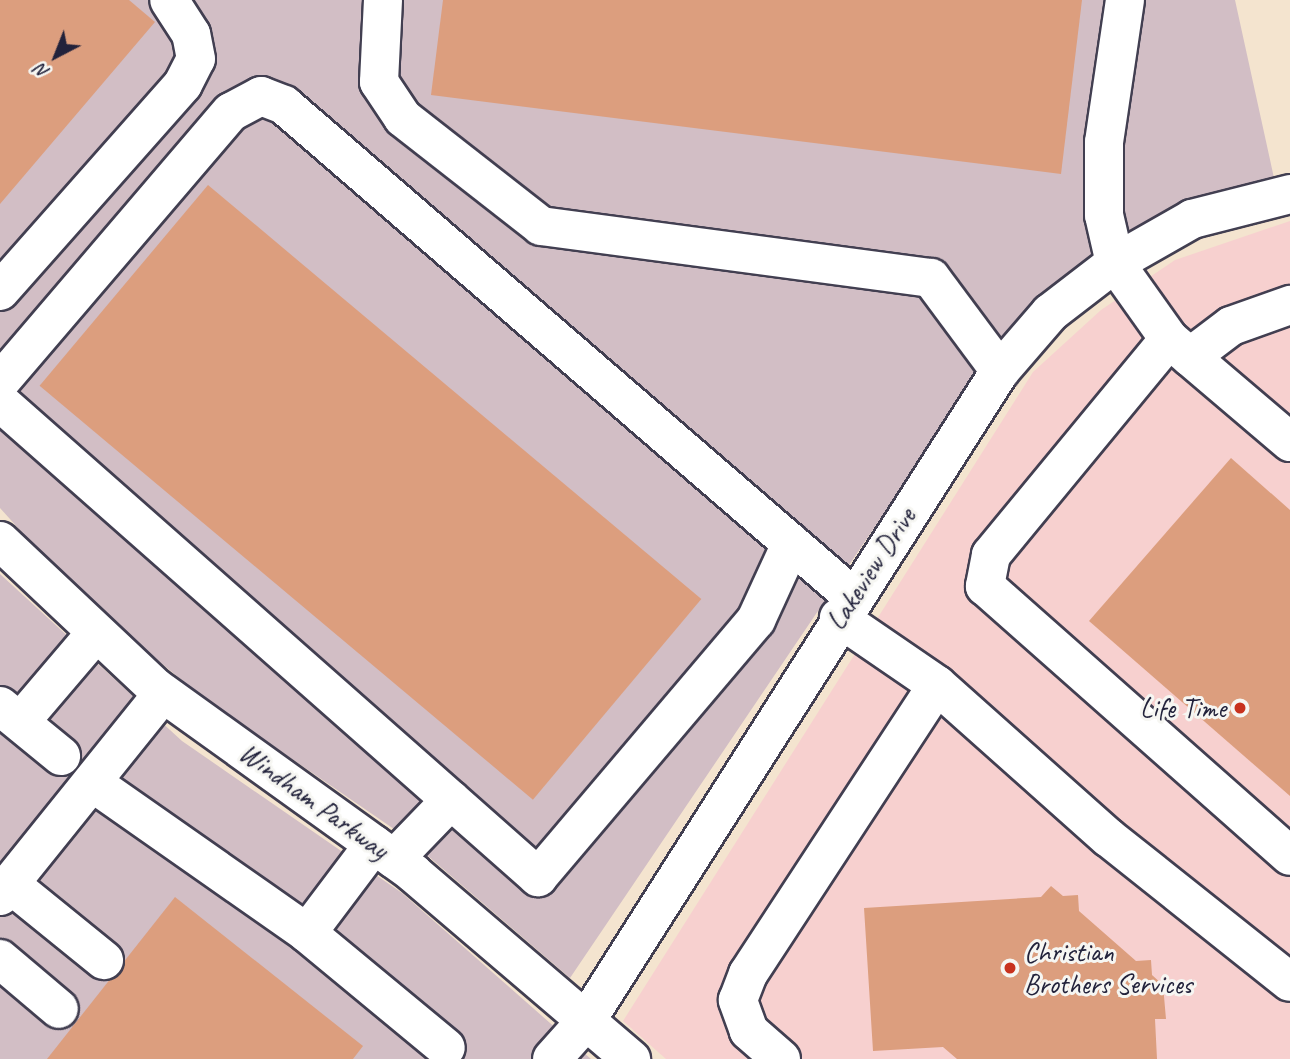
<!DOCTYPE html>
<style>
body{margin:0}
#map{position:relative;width:1290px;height:1059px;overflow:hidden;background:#f4e4cf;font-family:Caveat,sans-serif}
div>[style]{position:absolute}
.built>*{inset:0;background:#f7d0cf}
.industrial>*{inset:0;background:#d2bec5}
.building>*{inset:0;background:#dc9e7e;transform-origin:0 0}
.roads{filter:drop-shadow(2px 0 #423f51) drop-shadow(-2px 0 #423f51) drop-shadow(0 2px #423f51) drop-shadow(0 -2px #423f51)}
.minor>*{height:38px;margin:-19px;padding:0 19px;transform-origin:19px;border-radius:19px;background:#fff}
.dots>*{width:19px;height:19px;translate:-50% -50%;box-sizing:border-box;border:4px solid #f6f6f2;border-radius:50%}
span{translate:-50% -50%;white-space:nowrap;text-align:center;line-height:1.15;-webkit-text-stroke:6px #f6f6f2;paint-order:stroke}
.street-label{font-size:28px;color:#22223b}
.poi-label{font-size:28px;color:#22223b}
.right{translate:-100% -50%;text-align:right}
.left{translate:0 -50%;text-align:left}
.north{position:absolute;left:21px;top:21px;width:70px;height:70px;-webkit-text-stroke:5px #f6f6f2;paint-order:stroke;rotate:222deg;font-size:19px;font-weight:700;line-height:28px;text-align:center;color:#22223b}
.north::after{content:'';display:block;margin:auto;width:24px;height:32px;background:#22223b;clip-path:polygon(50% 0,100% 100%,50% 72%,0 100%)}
</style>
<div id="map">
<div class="built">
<i style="clip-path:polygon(1290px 221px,1290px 1059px,666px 1059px,623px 1021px,1033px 372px,1101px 310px,1175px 260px)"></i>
</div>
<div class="industrial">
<i style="clip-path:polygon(0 0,1235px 0,1274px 178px,1118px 239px,997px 346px,570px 978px,407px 838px,202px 697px,76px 592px,0 508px)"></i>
<i style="clip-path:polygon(0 574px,182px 741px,402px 893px,591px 1059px,0 1059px)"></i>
</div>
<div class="building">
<i style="clip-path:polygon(0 0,129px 0,155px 22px,0 204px)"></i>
<i style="clip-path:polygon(443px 0,1082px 0,1061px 174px,431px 95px)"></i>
<i style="left:208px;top:185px;width:644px;height:262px;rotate:40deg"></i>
<i style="clip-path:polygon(1231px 458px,1290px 510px,1290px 796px,1089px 621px)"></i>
<i style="clip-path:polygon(1051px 886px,1063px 896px,1078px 895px,1079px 911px,1136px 961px,1151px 960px,1152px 975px,1163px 985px,1166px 1019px,1155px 1019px,1157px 1059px,957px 1059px,943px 1047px,873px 1051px,864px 908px,1041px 897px)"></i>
<i style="clip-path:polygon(175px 897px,363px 1046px,353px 1059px,47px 1059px)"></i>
</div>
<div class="roads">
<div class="minor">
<i style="left:383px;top:0;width:82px;rotate:92.8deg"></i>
<i style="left:379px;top:82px;width:43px;rotate:56.3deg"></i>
<i style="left:403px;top:118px;width:175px;rotate:38deg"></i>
<i style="left:541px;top:226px;width:393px;rotate:7.6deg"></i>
<i style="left:931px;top:278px;width:116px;rotate:53.4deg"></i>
<i style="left:1125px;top:0;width:144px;rotate:98.4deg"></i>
<i style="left:1104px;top:142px;width:73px;rotate:90deg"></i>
<i style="left:1104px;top:215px;width:49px;rotate:77.1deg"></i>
<i style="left:1115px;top:263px;width:93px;rotate:54.6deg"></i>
<i style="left:1169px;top:339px;width:159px;rotate:40.4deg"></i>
<i style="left:0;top:291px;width:276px;rotate:-48.5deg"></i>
<i style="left:183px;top:84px;width:28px;rotate:-63deg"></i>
<i style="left:196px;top:59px;width:25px;rotate:-101deg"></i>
<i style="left:191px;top:34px;width:40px;rotate:-122.9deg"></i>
<i style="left:1169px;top:339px;width:280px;rotate:129.5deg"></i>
<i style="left:991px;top:555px;width:32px;rotate:101deg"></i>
<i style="left:985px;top:586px;width:407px;rotate:41.5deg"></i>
<i style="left:1190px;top:357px;width:51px;rotate:-37.1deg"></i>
<i style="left:1231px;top:326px;width:63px;rotate:-19.6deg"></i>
<i style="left:0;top:382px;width:355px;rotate:-49.5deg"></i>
<i style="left:231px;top:112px;width:34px;rotate:-28deg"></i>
<i style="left:261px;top:96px;width:25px;rotate:21deg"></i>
<i style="left:284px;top:105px;width:751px;rotate:40.84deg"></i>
<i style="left:0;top:402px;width:718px;rotate:41.44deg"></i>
<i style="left:538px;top:877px;width:337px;rotate:-49.7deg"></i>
<i style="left:756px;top:620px;width:84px;rotate:-65.3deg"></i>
<i style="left:0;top:541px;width:214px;rotate:43.3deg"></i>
<i style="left:156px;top:688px;width:317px;rotate:35.7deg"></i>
<i style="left:413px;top:873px;width:287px;rotate:40.5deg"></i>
<i style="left:937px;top:685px;width:230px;rotate:41.7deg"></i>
<i style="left:1109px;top:838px;width:231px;rotate:38.5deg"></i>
<i style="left:0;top:706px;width:79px;rotate:39.3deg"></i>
<i style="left:21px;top:721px;width:116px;rotate:-49.6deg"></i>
<i style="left:93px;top:783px;width:261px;rotate:35deg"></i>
<i style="left:307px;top:933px;width:180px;rotate:39.6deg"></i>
<i style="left:394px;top:859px;width:82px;rotate:-46deg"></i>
<i style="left:10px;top:884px;width:121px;rotate:39deg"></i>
<i style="left:0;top:896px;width:260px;rotate:-51.2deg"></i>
<i style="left:307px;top:933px;width:111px;rotate:-53deg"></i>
<i style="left:0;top:959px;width:77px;rotate:40.3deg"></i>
<i style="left:552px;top:1059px;width:51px;rotate:-48.2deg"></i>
<i style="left:586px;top:1021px;width:771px;rotate:-57.51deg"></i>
<i style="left:1000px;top:371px;width:77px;rotate:-49.2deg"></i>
<i style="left:1050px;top:313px;width:82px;rotate:-37.6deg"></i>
<i style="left:1115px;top:263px;width:89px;rotate:-29.7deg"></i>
<i style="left:1192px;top:219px;width:101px;rotate:-14.3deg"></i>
<i style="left:781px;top:1059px;width:43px;rotate:-138.8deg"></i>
<i style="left:749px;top:1031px;width:33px;rotate:-110deg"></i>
<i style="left:738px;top:1000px;width:28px;rotate:-69deg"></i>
<i style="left:748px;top:974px;width:345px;rotate:-56.8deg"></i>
<i style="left:937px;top:685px;width:119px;rotate:-145.6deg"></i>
</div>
</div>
<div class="dots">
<i style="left:1240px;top:708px;background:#c8321e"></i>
<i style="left:1010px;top:968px;background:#c8321e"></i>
</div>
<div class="street-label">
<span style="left:871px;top:569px;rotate:-57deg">Lakeview Drive</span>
<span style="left:314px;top:801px;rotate:36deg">Windham Parkway</span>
</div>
<div class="poi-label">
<span class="right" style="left:1226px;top:708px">Life Time</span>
<span class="left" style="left:1024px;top:968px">Christian<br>Brothers Services</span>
</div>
<div class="north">N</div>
</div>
